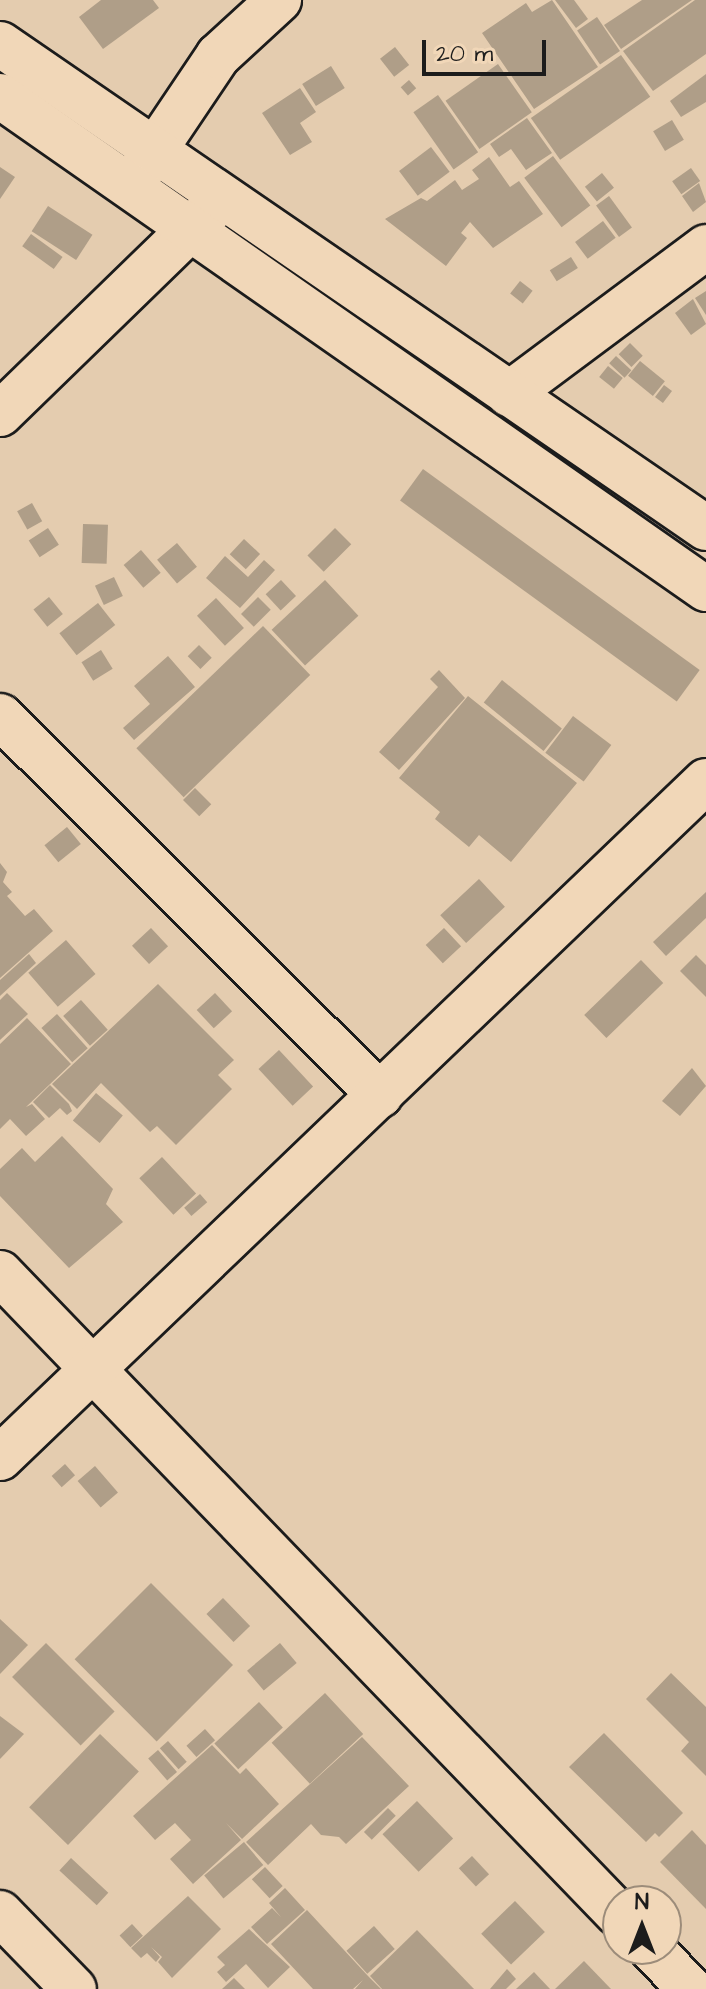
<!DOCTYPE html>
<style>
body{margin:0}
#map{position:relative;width:706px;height:1989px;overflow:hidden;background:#e4ccaf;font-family:"Architects Daughter",sans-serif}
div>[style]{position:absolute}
.building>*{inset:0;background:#af9e88;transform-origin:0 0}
.roads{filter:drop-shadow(2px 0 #1c1c1c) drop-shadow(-2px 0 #1c1c1c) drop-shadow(0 2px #1c1c1c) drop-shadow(0 -2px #1c1c1c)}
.street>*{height:44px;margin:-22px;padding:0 22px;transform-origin:22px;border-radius:22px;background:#f1d7b8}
.secondary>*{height:44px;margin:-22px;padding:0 22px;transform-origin:22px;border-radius:22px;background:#f1d7b8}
span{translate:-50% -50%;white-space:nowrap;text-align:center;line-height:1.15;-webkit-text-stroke:7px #f1d7b8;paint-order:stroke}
.north{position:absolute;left:602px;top:1885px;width:80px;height:80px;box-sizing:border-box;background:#f1d7b8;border:2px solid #9c8c7a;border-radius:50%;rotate:0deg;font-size:22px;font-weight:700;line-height:32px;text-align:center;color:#1c1c1c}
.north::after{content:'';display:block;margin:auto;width:28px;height:36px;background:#1c1c1c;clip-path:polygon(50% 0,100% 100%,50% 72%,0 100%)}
.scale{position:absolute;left:422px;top:40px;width:124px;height:36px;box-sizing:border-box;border:4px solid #1c1c1c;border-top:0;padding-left:10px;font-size:24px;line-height:28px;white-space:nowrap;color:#1c1c1c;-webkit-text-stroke:6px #f1d7b8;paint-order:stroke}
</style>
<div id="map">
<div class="building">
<i style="clip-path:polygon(101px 0,153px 0,159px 8px,103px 49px,79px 17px)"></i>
<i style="clip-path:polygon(552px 0,598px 67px,534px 109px,482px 33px,526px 3px,532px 12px)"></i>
<i style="clip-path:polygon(555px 0,574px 0,588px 19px,576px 28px)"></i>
<i style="clip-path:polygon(642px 0,692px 0,621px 49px,604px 25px)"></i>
<i style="clip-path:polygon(695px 0,706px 0,706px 54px,653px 91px,623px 51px)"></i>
<i style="left:597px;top:17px;width:41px;height:24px;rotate:56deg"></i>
<i style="left:395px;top:47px;width:23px;height:19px;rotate:52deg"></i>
<i style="left:621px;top:55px;width:51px;height:110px;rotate:55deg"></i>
<i style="left:498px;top:64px;width:59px;height:64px;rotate:55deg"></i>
<i style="left:331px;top:66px;width:26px;height:34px;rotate:58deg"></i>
<i style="clip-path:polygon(706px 74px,706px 102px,681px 117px,670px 101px)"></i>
<i style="left:409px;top:80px;width:11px;height:11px;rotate:49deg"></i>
<i style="clip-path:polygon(300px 88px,316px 112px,300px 123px,312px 142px,290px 155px,262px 113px)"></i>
<i style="left:438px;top:95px;width:70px;height:30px;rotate:55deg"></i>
<i style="clip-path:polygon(527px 118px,552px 153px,526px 170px,511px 149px,499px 157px,490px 144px)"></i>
<i style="left:672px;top:120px;width:23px;height:22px;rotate:59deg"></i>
<i style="left:431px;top:147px;width:31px;height:40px;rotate:53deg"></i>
<i style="left:553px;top:156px;width:62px;height:36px;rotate:53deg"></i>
<i style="clip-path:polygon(489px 157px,510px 187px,519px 181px,543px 214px,493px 248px,470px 222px,461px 233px,467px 238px,446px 266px,385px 219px,421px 198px,427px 201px,455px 180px,462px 190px,479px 179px,472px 170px)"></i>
<i style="clip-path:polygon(0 167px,15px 177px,0 199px)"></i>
<i style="left:691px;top:168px;width:16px;height:23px;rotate:55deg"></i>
<i style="left:602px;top:173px;width:19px;height:22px;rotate:51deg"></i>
<i style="clip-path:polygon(699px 183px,706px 202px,693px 212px,682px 196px)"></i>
<i style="left:609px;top:196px;width:39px;height:16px;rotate:54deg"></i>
<i style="left:48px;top:206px;width:53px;height:30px;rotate:33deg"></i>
<i style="left:603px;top:221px;width:21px;height:35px;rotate:53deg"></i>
<i style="left:31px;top:234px;width:39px;height:15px;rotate:36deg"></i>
<i style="left:571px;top:257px;width:13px;height:25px;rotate:58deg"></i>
<i style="left:520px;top:281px;width:16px;height:16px;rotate:38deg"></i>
<i style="clip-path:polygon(706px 291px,706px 315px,695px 298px)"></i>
<i style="clip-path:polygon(693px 299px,706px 324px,691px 335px,675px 313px)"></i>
<i style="left:630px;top:343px;width:18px;height:16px;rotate:45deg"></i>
<i style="left:616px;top:356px;width:21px;height:10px;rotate:43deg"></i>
<i style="left:640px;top:361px;width:32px;height:19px;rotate:39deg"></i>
<i style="left:608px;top:366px;width:19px;height:14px;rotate:39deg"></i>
<i style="left:664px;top:385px;width:10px;height:15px;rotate:37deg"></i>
<i style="left:423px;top:469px;width:342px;height:39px;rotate:36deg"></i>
<i style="left:32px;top:503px;width:21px;height:17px;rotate:61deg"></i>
<i style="left:83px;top:524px;width:25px;height:39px;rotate:2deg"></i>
<i style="left:48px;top:528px;width:20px;height:23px;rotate:57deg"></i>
<i style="left:335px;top:528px;width:23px;height:39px;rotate:45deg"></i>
<i style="left:244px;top:539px;width:22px;height:21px;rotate:43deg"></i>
<i style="left:177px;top:543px;width:31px;height:26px;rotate:50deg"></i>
<i style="left:141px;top:550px;width:30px;height:23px;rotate:49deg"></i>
<i style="clip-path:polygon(225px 556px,248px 577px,264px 560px,275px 570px,240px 608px,206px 578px)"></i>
<i style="left:114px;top:577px;width:21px;height:21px;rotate:65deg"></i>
<i style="left:281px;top:580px;width:22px;height:21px;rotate:47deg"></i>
<i style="left:325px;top:580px;width:49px;height:73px;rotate:47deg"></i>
<i style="left:49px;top:597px;width:22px;height:20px;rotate:51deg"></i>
<i style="left:258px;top:597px;width:18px;height:24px;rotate:45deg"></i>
<i style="left:216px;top:598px;width:41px;height:26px;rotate:47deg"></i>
<i style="left:98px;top:603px;width:28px;height:49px;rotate:52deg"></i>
<i style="left:263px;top:626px;width:68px;height:176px;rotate:46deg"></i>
<i style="left:199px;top:645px;width:18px;height:16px;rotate:45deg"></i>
<i style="left:101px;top:650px;width:22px;height:23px;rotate:58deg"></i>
<i style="clip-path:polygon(168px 656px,195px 687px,134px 740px,123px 728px,150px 704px,134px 686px)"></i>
<i style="clip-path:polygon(439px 670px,465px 698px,399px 770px,379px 752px,438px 687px,430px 679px)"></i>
<i style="left:502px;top:680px;width:77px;height:29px;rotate:39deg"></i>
<i style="clip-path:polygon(468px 696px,577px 783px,511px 862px,479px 835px,469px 847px,435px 819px,440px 812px,399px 778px)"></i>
<i style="left:573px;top:716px;width:48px;height:46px;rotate:37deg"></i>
<i style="left:195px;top:788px;width:23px;height:17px;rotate:45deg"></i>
<i style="left:67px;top:827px;width:22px;height:29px;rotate:51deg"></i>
<i style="clip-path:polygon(0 863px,7px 872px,3px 882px,12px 892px,7px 896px,25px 916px,34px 909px,53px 931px,0 978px)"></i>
<i style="left:479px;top:879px;width:38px;height:53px;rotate:47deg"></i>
<i style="clip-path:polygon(706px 892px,706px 918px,666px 956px,653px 942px)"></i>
<i style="left:151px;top:928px;width:25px;height:26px;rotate:47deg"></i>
<i style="left:444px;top:928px;width:25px;height:25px;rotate:47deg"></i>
<i style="left:66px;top:940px;width:45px;height:50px;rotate:49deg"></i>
<i style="clip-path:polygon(29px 954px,36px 963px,0 996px,0 980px)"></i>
<i style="clip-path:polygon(696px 955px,706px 965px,706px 997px,680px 971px)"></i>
<i style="left:641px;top:960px;width:32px;height:79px;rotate:46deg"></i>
<i style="clip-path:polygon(158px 984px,234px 1060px,218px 1075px,232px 1089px,176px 1145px,157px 1126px,150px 1132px,101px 1083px,77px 1109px,52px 1084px)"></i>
<i style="clip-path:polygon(7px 993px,28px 1014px,0 1040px,0 1000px)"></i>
<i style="left:215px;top:993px;width:25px;height:25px;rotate:47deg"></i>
<i style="left:81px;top:1000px;width:40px;height:24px;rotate:48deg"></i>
<i style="left:57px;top:1014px;width:46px;height:21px;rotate:48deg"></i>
<i style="clip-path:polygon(27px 1018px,71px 1064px,26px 1107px,32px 1104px,45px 1119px,26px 1136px,10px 1119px,0 1129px,0 1044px)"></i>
<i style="left:279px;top:1050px;width:50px;height:28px;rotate:47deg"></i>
<i style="clip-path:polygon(692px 1068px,706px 1086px,680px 1116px,662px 1101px)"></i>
<i style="clip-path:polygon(50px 1085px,69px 1104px,72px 1111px,67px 1115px,60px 1108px,49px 1118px,33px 1102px)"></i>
<i style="left:96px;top:1093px;width:35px;height:36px;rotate:40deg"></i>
<i style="clip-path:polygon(62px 1136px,113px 1189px,106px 1204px,123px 1222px,69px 1268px,0 1196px,0 1169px,22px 1148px,35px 1162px)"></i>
<i style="left:162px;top:1157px;width:50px;height:31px;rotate:47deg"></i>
<i style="left:200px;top:1194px;width:11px;height:21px;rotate:49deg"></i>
<i style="left:65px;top:1464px;width:15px;height:18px;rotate:48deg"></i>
<i style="left:95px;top:1466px;width:35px;height:23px;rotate:49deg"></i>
<i style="left:151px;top:1583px;width:116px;height:108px;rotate:45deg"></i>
<i style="left:223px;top:1598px;width:39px;height:23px;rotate:46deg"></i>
<i style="clip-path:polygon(0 1619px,28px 1645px,0 1674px)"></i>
<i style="left:46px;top:1643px;width:97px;height:48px;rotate:45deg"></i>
<i style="left:280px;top:1643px;width:26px;height:43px;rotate:50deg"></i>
<i style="clip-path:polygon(671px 1673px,706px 1707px,706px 1776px,681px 1751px,689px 1742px,646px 1699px)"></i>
<i style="left:325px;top:1693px;width:56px;height:73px;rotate:47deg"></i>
<i style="left:259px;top:1702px;width:35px;height:61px;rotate:47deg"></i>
<i style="clip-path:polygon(0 1716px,24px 1734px,0 1759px)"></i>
<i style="left:205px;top:1729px;width:15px;height:25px;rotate:48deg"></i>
<i style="clip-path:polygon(604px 1733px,683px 1813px,659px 1837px,655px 1833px,646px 1842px,569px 1767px)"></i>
<i style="left:100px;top:1734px;width:54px;height:102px;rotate:44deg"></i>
<i style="clip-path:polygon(362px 1737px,409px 1786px,346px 1844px,339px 1837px,321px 1835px,311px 1824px,268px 1865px,246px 1842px)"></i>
<i style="left:168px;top:1741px;width:28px;height:11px;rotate:48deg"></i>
<i style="clip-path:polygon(212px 1745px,240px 1774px,246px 1768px,279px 1804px,242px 1839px,226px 1823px,241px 1840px,193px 1884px,170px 1859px,191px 1840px,175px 1823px,155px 1840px,133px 1816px)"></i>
<i style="left:158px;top:1750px;width:29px;height:13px;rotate:49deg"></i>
<i style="left:417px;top:1801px;width:52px;height:48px;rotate:46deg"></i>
<i style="left:388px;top:1808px;width:11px;height:34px;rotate:45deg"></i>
<i style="clip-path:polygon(692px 1830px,706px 1845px,706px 1909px,660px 1862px)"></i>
<i style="left:244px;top:1842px;width:30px;height:52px;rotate:50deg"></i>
<i style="left:472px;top:1856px;width:25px;height:18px;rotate:47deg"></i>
<i style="left:71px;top:1858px;width:51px;height:17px;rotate:43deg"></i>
<i style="left:265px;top:1867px;width:26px;height:18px;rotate:47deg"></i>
<i style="clip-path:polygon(285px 1888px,305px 1910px,267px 1944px,251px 1927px,272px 1908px,281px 1917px,269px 1903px)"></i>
<i style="clip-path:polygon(188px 1896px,221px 1929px,172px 1978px,158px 1962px,162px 1957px,151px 1947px,160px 1957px,156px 1962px,147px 1953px,141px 1958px,131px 1948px)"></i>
<i style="left:515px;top:1901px;width:43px;height:47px;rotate:46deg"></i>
<i style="clip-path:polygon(307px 1910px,368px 1976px,381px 1989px,355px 1989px,363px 1980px,353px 1989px,313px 1989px,271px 1944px)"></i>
<i style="left:132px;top:1924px;width:16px;height:17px;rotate:47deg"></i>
<i style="left:374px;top:1926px;width:31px;height:37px;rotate:48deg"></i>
<i style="clip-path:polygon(249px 1929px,290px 1967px,268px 1988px,246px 1964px,226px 1982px,217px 1972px,225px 1965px,217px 1957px)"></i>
<i style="clip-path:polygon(417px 1930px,474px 1989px,382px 1989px,370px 1976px)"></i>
<i style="clip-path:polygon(584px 1961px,611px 1989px,555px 1989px)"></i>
<i style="clip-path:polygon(507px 1969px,516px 1979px,506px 1989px,490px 1989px)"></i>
<i style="clip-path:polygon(534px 1972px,550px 1989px,516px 1989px)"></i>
<i style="clip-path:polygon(234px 1978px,245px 1989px,222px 1989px)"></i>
</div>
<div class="roads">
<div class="street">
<i style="left:134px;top:181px;width:151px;rotate:-56.1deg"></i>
<i style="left:218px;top:56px;width:83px;rotate:-42.6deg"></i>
<i style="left:509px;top:394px;width:246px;rotate:-36.7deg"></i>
<i style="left:0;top:414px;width:301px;rotate:-44.2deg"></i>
<i style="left:0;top:716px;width:537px;rotate:44.92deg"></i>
<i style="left:0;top:1273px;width:890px;rotate:46.05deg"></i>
<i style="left:0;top:1458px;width:978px;rotate:-43.8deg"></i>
<i style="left:0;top:1913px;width:106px;rotate:45.8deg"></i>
<i style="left:652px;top:1949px;width:55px;rotate:46.5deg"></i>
</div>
<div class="secondary">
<i style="left:0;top:44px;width:856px;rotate:34.43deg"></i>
<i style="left:0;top:96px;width:861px;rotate:34.93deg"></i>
</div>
</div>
<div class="north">N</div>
<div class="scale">20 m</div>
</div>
